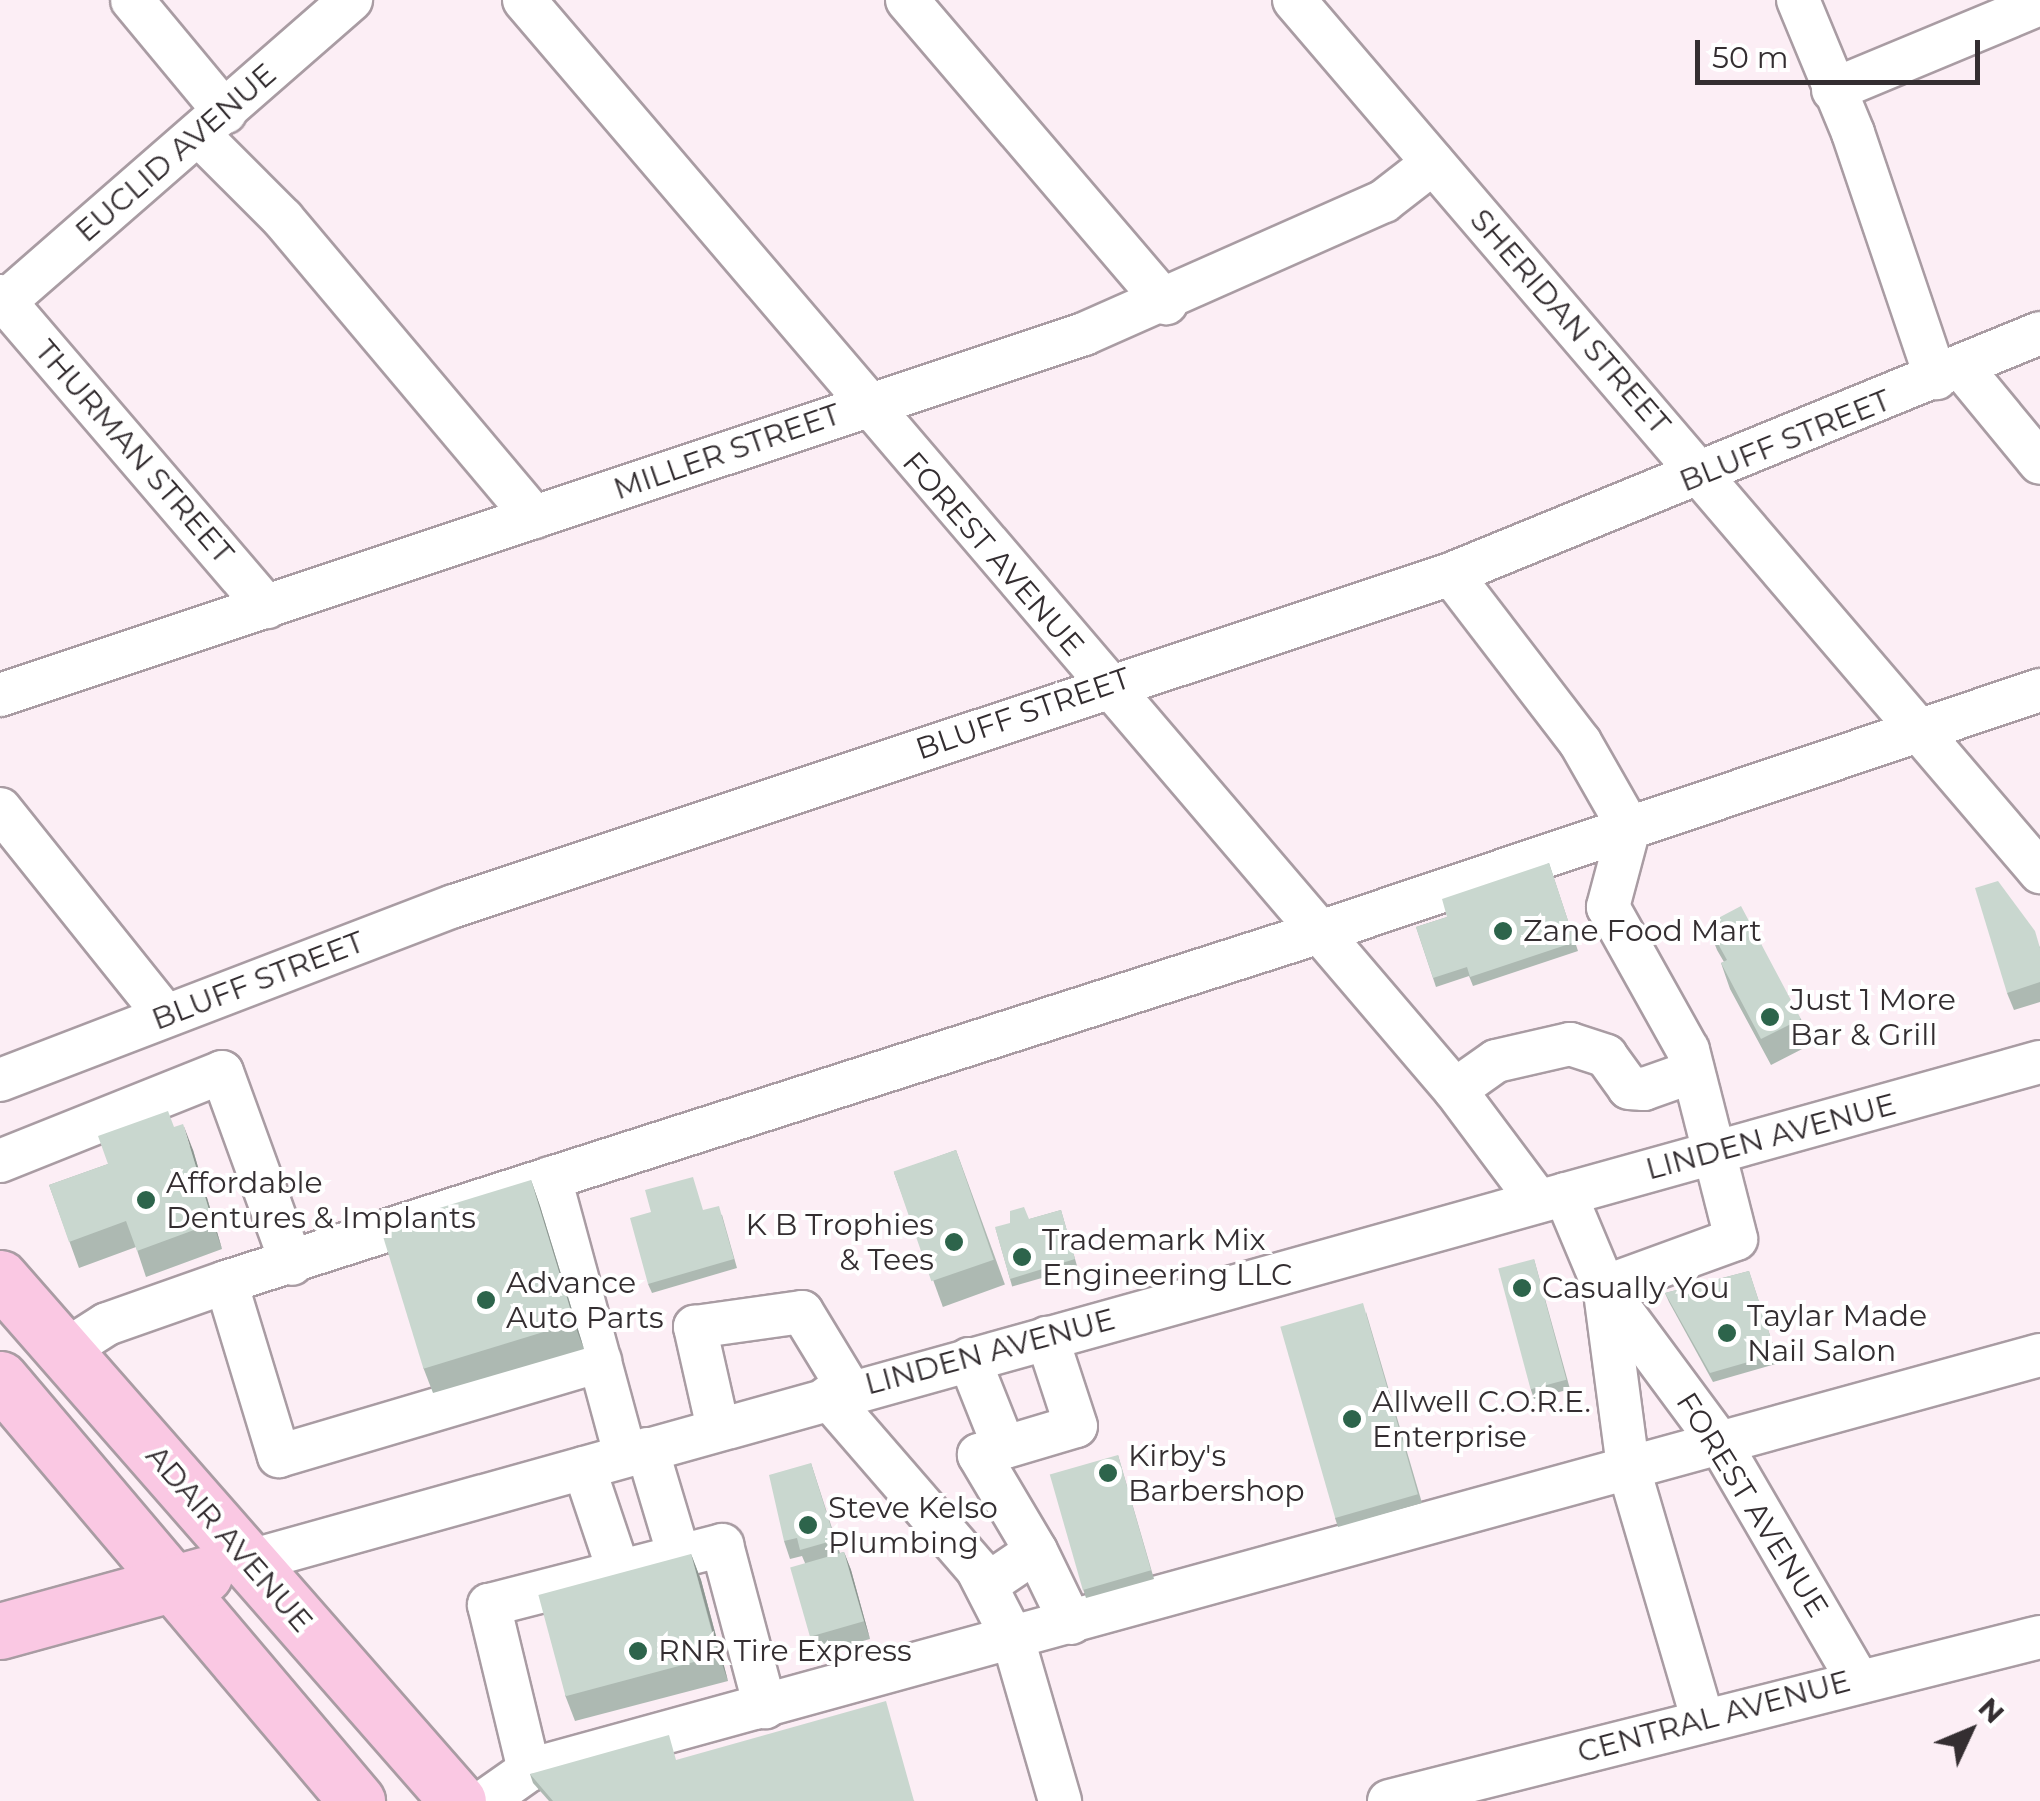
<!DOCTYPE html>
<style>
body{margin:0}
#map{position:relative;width:2040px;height:1801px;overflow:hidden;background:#fceef5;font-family:Montserrat,sans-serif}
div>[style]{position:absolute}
.roads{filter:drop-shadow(2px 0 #a99ca3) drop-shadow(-2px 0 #a99ca3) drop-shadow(0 2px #a99ca3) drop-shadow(0 -2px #a99ca3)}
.minor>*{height:42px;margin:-21px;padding:0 21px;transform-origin:21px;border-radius:21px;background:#fff}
.major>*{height:55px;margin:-27.5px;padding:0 27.5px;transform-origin:27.5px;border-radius:27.5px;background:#fac8e3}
.wall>*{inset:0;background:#adb9b2;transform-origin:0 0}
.shaded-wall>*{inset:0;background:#8d9691}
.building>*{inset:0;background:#c9d7cf;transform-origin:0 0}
.dots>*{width:28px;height:28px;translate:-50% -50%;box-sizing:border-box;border:5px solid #fff;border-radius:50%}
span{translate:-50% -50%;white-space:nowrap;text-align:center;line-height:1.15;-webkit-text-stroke:8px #fff;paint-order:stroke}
.street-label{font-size:30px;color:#342e31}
.poi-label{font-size:30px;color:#342e31}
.left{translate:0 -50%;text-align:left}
.right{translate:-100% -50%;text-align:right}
.north{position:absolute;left:1920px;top:1681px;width:100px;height:100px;-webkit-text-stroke:8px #fff;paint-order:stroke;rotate:46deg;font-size:28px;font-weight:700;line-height:40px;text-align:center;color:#342e31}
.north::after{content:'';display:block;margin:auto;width:35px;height:45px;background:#342e31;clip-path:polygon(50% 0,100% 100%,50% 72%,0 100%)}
.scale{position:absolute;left:1695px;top:40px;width:285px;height:45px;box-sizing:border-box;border:5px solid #342e31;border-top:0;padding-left:12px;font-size:30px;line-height:35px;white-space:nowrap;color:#342e31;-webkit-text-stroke:8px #fff;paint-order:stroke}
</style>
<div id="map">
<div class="roads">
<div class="minor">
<i style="left:132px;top:0;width:146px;rotate:50.3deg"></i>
<i style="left:524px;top:0;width:1433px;rotate:49.5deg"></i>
<i style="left:1455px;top:1090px;width:139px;rotate:53.2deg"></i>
<i style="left:907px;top:0;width:399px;rotate:49.5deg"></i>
<i style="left:1294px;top:0;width:1148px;rotate:49.45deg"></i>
<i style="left:1798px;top:0;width:144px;rotate:67.5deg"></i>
<i style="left:1853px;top:133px;width:259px;rotate:71.3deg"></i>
<i style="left:1833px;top:90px;width:224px;rotate:-22.6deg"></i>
<i style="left:199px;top:135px;width:119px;rotate:45deg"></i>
<i style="left:283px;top:219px;width:390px;rotate:49.9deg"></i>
<i style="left:0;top:296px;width:410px;rotate:49.4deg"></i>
<i style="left:0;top:306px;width:466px;rotate:-41.1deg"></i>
<i style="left:1961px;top:367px;width:124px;rotate:50.5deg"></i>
<i style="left:1451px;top:574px;width:212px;rotate:52.5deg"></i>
<i style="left:1580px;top:742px;width:99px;rotate:60.3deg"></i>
<i style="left:1629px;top:828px;width:82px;rotate:104.9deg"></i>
<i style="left:1608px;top:907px;width:164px;rotate:60.8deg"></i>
<i style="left:1688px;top:1050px;width:195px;rotate:75.7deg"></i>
<i style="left:1736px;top:1239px;width:140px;rotate:160deg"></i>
<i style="left:0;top:695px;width:1143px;rotate:-18.42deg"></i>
<i style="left:1084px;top:334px;width:328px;rotate:-23.9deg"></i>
<i style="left:1384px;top:201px;width:62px;rotate:-37.8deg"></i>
<i style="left:0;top:809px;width:264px;rotate:51.3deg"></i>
<i style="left:0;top:1080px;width:486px;rotate:-21deg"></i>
<i style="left:454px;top:906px;width:1051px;rotate:-18.42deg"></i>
<i style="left:1451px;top:574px;width:636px;rotate:-22.25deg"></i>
<i style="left:1455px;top:1090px;width:50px;rotate:-35.3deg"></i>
<i style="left:1496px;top:1061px;width:76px;rotate:-12.9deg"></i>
<i style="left:1570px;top:1044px;width:38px;rotate:18deg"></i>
<i style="left:1606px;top:1056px;width:39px;rotate:54deg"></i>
<i style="left:1629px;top:1088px;width:15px;rotate:4deg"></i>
<i style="left:1644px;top:1089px;width:51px;rotate:-19.5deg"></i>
<i style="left:0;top:1161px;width:239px;rotate:-21.8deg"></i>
<i style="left:222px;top:1072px;width:204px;rotate:70deg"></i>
<i style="left:550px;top:1178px;width:287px;rotate:74.8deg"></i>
<i style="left:1565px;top:1194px;width:101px;rotate:67.2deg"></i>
<i style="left:1604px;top:1287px;width:197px;rotate:53.5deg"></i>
<i style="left:1721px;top:1445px;width:272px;rotate:59.8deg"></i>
<i style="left:226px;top:1282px;width:182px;rotate:73.1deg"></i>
<i style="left:279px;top:1456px;width:335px;rotate:-16.5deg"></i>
<i style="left:1605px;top:1292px;width:176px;rotate:82.5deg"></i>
<i style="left:1628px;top:1466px;width:266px;rotate:73.6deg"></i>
<i style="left:63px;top:1352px;width:52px;rotate:-32.5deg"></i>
<i style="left:107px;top:1324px;width:126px;rotate:-19.4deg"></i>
<i style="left:226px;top:1282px;width:1149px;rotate:-17.74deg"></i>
<i style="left:1320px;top:932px;width:760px;rotate:-18.58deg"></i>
<i style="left:969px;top:1359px;width:95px;rotate:68.3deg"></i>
<i style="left:828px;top:1397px;width:228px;rotate:49.1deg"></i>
<i style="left:977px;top:1569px;width:79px;rotate:62.8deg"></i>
<i style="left:1013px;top:1639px;width:169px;rotate:73.8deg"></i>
<i style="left:718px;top:1428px;width:104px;rotate:-102.8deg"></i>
<i style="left:695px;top:1327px;width:108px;rotate:-8deg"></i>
<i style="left:802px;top:1312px;width:92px;rotate:58.7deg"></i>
<i style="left:647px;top:1449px;width:112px;rotate:73.3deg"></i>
<i style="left:584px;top:1468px;width:110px;rotate:71.4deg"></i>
<i style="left:1036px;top:1551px;width:80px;rotate:64.1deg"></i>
<i style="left:250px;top:1561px;width:1858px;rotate:-15.58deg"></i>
<i style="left:986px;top:1585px;width:60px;rotate:-34.2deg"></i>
<i style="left:1036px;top:1551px;width:112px;rotate:-120.7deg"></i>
<i style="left:979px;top:1455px;width:101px;rotate:-16.6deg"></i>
<i style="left:1076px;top:1426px;width:93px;rotate:-108.2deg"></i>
<i style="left:529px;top:1770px;width:170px;rotate:-103.6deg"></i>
<i style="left:489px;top:1605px;width:241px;rotate:-14.4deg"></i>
<i style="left:722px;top:1545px;width:168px;rotate:75.1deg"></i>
<i style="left:485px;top:1801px;width:54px;rotate:-35.2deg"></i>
<i style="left:529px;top:1770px;width:1567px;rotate:-15.36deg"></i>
<i style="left:1389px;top:1801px;width:671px;rotate:-14.14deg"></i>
</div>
<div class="major">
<i style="left:0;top:1278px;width:695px;rotate:48.79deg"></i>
<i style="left:0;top:1379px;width:553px;rotate:49.77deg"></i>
<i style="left:0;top:1631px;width:212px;rotate:-15.4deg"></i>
</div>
</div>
<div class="wall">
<i style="clip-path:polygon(1549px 863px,1578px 951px,1473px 986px,1469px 976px,1436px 987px,1416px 927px,1447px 917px)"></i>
<i style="clip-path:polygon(1707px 924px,1801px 1019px,1810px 1045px,1771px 1065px,1730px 989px,1721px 963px,1724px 962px,1717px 950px)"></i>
<i style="clip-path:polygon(2040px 946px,2040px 1002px,2014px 1010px,2007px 993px)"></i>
<i style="clip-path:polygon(174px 1127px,193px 1150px,222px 1249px,146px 1277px,136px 1247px,79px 1268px,49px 1185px,108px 1164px)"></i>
<i style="left:956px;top:1150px;width:143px;height:66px;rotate:70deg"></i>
<i style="clip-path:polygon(531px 1180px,540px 1206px,584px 1349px,433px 1393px,423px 1367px)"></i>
<i style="clip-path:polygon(703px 1210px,722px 1215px,737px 1268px,652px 1293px,648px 1284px)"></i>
<i style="left:1061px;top:1210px;width:60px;height:68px;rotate:74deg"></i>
<i style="clip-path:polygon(1534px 1259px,1570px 1389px,1534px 1399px,1531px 1390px)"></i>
<i style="clip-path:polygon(1749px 1271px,1779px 1363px,1713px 1382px,1669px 1302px,1665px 1293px)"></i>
<i style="clip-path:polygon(1366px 1312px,1422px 1503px,1338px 1527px,1335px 1518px)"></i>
<i style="clip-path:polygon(1118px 1455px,1154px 1579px,1086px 1598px,1083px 1589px)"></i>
<i style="clip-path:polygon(811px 1463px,840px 1553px,844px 1552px,851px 1570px,870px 1639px,816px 1654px,810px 1636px,805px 1563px,802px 1556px,790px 1559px,784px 1541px)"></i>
<i style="clip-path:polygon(691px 1554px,701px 1580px,728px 1681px,575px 1721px,565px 1695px)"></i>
<i style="clip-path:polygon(677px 1760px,915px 1801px,549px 1801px,533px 1783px,530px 1774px)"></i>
</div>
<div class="shaded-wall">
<i style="clip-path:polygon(183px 1124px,193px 1150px,222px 1249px,213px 1223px)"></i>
<i style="clip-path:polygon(531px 1180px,540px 1206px,584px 1349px,574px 1323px)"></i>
<i style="clip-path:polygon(844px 1552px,851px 1570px,870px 1639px,864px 1621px)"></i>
<i style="clip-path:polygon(691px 1554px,701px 1580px,728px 1681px,719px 1655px)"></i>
</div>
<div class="building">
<i style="clip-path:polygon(1549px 863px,1575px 942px,1470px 977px,1467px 967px,1433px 978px,1416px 927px,1447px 917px,1442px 899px)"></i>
<i style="clip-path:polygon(1998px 881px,2035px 931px,2040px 948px,2040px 982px,2007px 993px,1975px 888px)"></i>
<i style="clip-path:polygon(1741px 906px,1801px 1019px,1761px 1039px,1721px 963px,1727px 960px,1707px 924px)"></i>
<i style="clip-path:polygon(168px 1111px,174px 1127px,183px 1124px,213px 1223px,137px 1251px,126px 1221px,69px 1242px,49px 1185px,108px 1164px,98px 1136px)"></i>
<i style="left:956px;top:1150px;width:116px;height:66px;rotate:71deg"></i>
<i style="clip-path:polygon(693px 1177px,703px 1210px,719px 1206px,734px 1259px,648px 1284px,630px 1218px,651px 1212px,645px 1190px)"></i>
<i style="left:531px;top:1180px;width:149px;height:158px;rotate:73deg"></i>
<i style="clip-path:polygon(1024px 1207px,1029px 1219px,1061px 1210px,1075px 1259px,1010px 1279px,995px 1227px,1010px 1223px,1010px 1211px)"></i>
<i style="left:1534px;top:1259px;width:125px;height:37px;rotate:75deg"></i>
<i style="clip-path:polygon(1749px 1271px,1776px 1354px,1710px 1373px,1665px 1293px)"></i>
<i style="left:1363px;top:1303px;width:199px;height:86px;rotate:74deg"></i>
<i style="left:1118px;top:1455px;width:120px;height:71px;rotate:74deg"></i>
<i style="clip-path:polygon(811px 1463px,835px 1540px,800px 1550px,797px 1538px,784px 1541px,769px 1475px)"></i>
<i style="left:844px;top:1552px;width:72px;height:56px;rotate:74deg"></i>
<i style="left:691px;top:1554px;width:105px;height:158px;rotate:75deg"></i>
<i style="clip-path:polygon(886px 1701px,914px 1801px,553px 1801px,530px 1774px,669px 1735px,676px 1760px)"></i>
</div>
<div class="dots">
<i style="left:1503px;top:931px;background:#2d644b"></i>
<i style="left:1770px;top:1017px;background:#2d644b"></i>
<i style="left:146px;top:1200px;background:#2d644b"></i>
<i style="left:954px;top:1242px;background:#2d644b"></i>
<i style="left:1022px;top:1257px;background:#2d644b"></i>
<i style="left:1522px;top:1288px;background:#2d644b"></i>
<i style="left:486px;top:1300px;background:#2d644b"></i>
<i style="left:1727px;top:1333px;background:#2d644b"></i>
<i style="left:1352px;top:1419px;background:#2d644b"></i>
<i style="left:1108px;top:1473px;background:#2d644b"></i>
<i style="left:808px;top:1525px;background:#2d644b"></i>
<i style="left:638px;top:1651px;background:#2d644b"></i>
</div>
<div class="street-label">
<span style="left:176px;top:153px;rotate:-41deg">EUCLID AVENUE</span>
<span style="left:1570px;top:322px;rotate:49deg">SHERIDAN STREET</span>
<span style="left:1785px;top:441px;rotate:-22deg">BLUFF STREET</span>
<span style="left:134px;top:452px;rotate:49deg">THURMAN STREET</span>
<span style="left:727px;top:452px;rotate:-19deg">MILLER STREET</span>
<span style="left:993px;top:554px;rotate:49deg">FOREST AVENUE</span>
<span style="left:1023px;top:714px;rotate:-19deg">BLUFF STREET</span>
<span style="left:258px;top:981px;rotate:-21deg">BLUFF STREET</span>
<span style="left:1771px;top:1137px;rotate:-15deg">LINDEN AVENUE</span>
<span style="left:990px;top:1352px;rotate:-15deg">LINDEN AVENUE</span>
<span style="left:1752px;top:1505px;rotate:58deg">FOREST AVENUE</span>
<span style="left:229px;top:1539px;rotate:49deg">ADAIR AVENUE</span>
<span style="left:1714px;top:1717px;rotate:-15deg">CENTRAL AVENUE</span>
</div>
<div class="poi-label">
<span class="left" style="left:1523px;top:931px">Zane Food Mart</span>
<span class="left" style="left:1790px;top:1017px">Just 1 More<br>Bar &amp; Grill</span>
<span class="left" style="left:166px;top:1200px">Affordable<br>Dentures &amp; Implants</span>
<span class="right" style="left:934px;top:1242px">K B Trophies<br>&amp; Tees</span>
<span class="left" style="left:1042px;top:1257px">Trademark Mix<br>Engineering LLC</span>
<span class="left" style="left:506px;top:1300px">Advance<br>Auto Parts</span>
<span class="left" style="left:1542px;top:1288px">Casually You</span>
<span class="left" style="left:1747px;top:1333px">Taylar Made<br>Nail Salon</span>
<span class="left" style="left:1372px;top:1419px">Allwell C.O.R.E.<br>Enterprise</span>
<span class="left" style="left:1128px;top:1473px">Kirby's<br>Barbershop</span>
<span class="left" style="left:828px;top:1525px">Steve Kelso<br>Plumbing</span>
<span class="left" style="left:658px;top:1651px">RNR Tire Express</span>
</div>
<div class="north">N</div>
<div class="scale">50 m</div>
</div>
